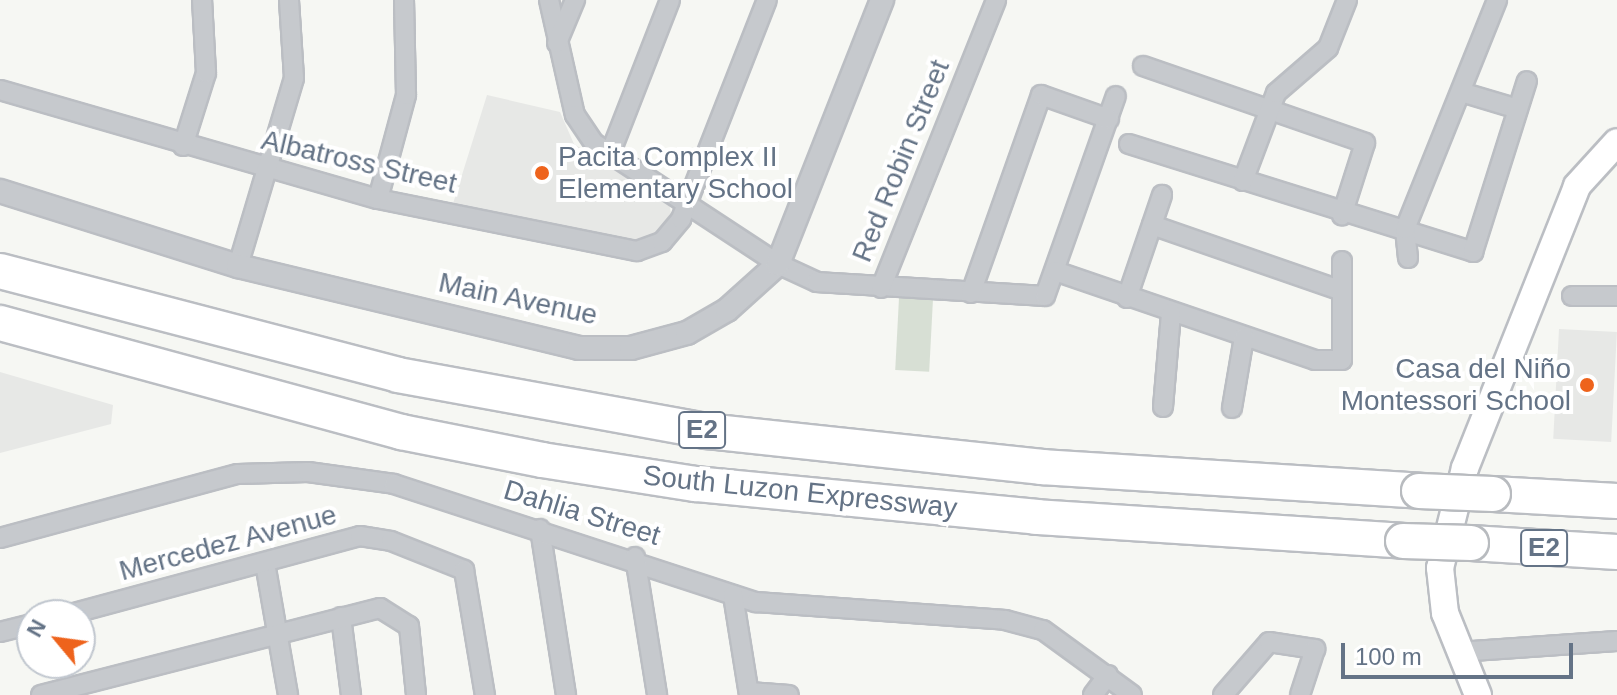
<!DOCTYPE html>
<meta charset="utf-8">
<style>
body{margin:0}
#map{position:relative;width:1617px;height:695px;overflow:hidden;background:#f6f7f3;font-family:Helvetica,sans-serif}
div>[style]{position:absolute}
.built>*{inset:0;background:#e7e8e6;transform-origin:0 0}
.green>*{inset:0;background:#d7dfd4;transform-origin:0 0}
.roads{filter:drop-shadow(2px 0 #bbbec3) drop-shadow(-2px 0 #bbbec3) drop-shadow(0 2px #bbbec3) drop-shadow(0 -2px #bbbec3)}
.minor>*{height:18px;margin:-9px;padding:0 9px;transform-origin:9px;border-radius:9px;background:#c6c9cd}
.tertiary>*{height:22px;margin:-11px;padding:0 11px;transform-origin:11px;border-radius:11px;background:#c6c9cd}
.secondary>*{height:26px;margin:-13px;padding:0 13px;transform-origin:13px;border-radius:13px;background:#fff}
.motorway>*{height:34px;margin:-17px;padding:0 17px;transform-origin:17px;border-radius:17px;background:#fff}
.bridges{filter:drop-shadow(2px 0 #b8bbbf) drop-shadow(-2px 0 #b8bbbf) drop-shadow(0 2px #b8bbbf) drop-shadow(0 -2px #b8bbbf)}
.motorway-bridge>*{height:34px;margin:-17px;padding:0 17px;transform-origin:17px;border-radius:17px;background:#fff}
.dots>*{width:22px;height:22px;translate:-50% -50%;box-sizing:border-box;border:4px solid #fff;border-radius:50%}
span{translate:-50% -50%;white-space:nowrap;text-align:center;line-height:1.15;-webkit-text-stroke:8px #fff;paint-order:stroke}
.shield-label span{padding:2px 6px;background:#fff;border:2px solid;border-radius:6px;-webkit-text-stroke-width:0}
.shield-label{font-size:26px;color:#647386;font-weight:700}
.poi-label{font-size:28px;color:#647386}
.left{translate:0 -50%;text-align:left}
.right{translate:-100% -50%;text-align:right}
.street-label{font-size:28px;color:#647386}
.north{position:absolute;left:16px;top:599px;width:80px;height:80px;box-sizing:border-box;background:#fff;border:2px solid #c1c7cf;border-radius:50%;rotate:299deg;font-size:22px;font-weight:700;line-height:32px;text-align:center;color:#647386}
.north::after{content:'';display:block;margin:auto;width:28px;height:36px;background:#ee631c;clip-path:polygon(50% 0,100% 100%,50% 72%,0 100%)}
.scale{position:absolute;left:1341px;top:643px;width:232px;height:36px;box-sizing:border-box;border:4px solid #647386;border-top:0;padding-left:10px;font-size:24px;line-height:28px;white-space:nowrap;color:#647386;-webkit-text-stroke:6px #fff;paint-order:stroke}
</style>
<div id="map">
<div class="built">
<i style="clip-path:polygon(487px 95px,560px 112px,574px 144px,669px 203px,671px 213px,658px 232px,637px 243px,451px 210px)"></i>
<i style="left:1559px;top:329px;width:58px;height:110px;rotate:3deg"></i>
<i style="clip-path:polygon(0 372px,113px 405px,111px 424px,0 453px)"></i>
</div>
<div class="green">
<i style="left:899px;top:298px;width:34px;height:72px;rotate:3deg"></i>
</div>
<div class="roads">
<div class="minor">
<i style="left:549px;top:0;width:118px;rotate:77.3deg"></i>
<i style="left:575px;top:115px;width:34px;rotate:56deg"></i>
<i style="left:594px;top:143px;width:220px;rotate:33.3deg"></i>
<i style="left:778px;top:264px;width:43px;rotate:24.8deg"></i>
<i style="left:817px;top:282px;width:228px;rotate:3.5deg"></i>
<i style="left:1045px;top:296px;width:212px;rotate:-70.5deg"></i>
<i style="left:557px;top:43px;width:47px;rotate:-67.3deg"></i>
<i style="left:1143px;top:66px;width:235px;rotate:19.1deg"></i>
<i style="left:1365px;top:143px;width:76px;rotate:107.7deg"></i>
<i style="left:0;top:90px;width:393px;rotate:16.1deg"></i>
<i style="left:378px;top:199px;width:264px;rotate:11.4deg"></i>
<i style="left:637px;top:251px;width:27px;rotate:-20deg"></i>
<i style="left:662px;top:242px;width:30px;rotate:-50deg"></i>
<i style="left:681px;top:219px;width:235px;rotate:-68.6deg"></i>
<i style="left:1461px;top:92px;width:59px;rotate:16.6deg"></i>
<i style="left:1129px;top:144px;width:361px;rotate:17.4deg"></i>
<i style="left:1473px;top:252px;width:179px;rotate:-72.5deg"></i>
<i style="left:183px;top:146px;width:77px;rotate:-72.5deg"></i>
<i style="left:206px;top:73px;width:73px;rotate:-93.1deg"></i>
<i style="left:610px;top:154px;width:165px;rotate:-68.7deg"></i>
<i style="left:1243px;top:181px;width:94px;rotate:-69.4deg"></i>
<i style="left:1276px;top:93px;width:69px;rotate:-40.9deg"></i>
<i style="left:1328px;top:48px;width:52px;rotate:-68.4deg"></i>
<i style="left:378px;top:199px;width:108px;rotate:-74.9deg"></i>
<i style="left:406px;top:95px;width:95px;rotate:-91.2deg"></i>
<i style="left:1152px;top:225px;width:196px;rotate:19.1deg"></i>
<i style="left:1408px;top:258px;width:29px;rotate:-96deg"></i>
<i style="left:1405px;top:229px;width:247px;rotate:-68.1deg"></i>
<i style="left:238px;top:266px;width:196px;rotate:-73.4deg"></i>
<i style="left:294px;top:78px;width:78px;rotate:-93.7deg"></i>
<i style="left:1055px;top:271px;width:275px;rotate:18.9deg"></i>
<i style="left:1315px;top:360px;width:27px"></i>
<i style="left:1342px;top:360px;width:99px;rotate:-90deg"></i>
<i style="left:881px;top:288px;width:310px;rotate:-68.2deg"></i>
<i style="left:971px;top:293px;width:210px;rotate:-70.5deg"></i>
<i style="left:1041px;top:95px;width:72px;rotate:19.4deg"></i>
<i style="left:1572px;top:296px;width:45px"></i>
<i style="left:1127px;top:298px;width:109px;rotate:-71.2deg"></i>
<i style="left:1163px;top:407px;width:94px;rotate:-85.1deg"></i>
<i style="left:1232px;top:408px;width:72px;rotate:-80.4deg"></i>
<i style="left:540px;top:529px;width:168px;rotate:81.1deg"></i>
<i style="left:0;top:538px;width:246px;rotate:-15.1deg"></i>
<i style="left:238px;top:474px;width:70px;rotate:-1.6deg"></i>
<i style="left:308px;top:472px;width:87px;rotate:7.9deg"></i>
<i style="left:394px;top:484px;width:381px;rotate:18.1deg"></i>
<i style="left:756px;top:602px;width:250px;rotate:4.1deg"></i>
<i style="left:1005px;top:620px;width:39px;rotate:15deg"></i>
<i style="left:1043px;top:630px;width:110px;rotate:36.1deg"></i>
<i style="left:635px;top:557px;width:140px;rotate:80.9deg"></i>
<i style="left:265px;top:563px;width:134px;rotate:80.1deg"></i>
<i style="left:733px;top:595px;width:101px;rotate:80.9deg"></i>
<i style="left:67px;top:615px;width:303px;rotate:-15.1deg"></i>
<i style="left:360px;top:536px;width:31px;rotate:9deg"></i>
<i style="left:391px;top:541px;width:79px;rotate:21.7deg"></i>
<i style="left:464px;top:570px;width:127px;rotate:80.5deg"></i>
<i style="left:341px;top:617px;width:79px;rotate:82.7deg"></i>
<i style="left:0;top:632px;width:33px;rotate:-14deg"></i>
<i style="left:1458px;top:652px;width:159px;rotate:-4deg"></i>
<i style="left:749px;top:692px;width:40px;rotate:4.3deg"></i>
<i style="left:41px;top:695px;width:350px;rotate:-14.4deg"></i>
<i style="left:380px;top:608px;width:34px;rotate:32deg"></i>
<i style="left:409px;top:626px;width:69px;rotate:84.2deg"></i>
<i style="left:1093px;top:695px;width:25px;rotate:-53deg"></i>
<i style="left:1223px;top:695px;width:70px;rotate:-49deg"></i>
<i style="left:1269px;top:642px;width:47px;rotate:8.7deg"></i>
<i style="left:1315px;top:649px;width:48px;rotate:108.1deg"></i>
</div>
<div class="tertiary">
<i style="left:0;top:191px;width:250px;rotate:17.5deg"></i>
<i style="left:238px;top:266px;width:351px;rotate:13.5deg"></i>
<i style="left:579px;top:348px;width:52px"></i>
<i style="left:631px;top:348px;width:58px;rotate:-15deg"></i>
<i style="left:687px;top:333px;width:46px;rotate:-29.9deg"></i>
<i style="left:727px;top:310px;width:69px;rotate:-42deg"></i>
<i style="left:778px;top:264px;width:284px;rotate:-68.5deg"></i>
</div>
<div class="secondary">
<i style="left:1478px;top:695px;width:88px;rotate:-111.9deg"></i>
<i style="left:1445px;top:613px;width:45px;rotate:-96.3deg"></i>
<i style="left:1440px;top:568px;width:103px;rotate:-76deg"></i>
<i style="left:1465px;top:468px;width:303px;rotate:-68.3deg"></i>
<i style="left:1577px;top:186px;width:59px;rotate:-47.7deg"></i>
</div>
<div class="motorway">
<i style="left:0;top:271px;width:411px;rotate:14.6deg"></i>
<i style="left:398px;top:375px;width:313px;rotate:10.3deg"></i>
<i style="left:706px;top:431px;width:338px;rotate:6.1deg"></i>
<i style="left:1042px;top:467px;width:378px;rotate:3.6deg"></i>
<i style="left:0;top:323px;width:416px;rotate:15.2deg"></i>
<i style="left:401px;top:432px;width:144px;rotate:11.2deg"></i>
<i style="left:542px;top:460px;width:156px;rotate:8.9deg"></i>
<i style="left:696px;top:484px;width:342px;rotate:5.5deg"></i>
<i style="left:1036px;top:517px;width:368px;rotate:3.7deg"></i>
<i style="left:1493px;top:494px;width:124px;rotate:3.2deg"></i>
<i style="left:1471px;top:543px;width:146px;rotate:3.5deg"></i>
</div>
</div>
<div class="bridges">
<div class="motorway-bridge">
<i style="left:1419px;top:491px;width:74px;rotate:2.3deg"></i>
<i style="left:1403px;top:541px;width:68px;rotate:1.7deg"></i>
</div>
</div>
<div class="dots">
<i style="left:542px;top:173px;background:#ee631c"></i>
<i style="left:1587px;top:385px;background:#ee631c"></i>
</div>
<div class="shield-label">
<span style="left:702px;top:430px">E2</span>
<span style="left:1544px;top:548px">E2</span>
</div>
<div class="poi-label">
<span class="left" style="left:558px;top:173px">Pacita Complex II<br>Elementary School</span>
<span class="right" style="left:1571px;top:385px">Casa del Niño<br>Montessori School</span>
</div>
<div class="street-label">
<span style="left:901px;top:161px;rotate:-68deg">Red Robin Street</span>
<span style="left:359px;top:162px;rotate:13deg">Albatross Street</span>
<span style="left:518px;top:299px;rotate:12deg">Main Avenue</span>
<span style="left:800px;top:492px;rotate:6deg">South Luzon Expressway</span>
<span style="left:582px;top:513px;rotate:17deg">Dahlia Street</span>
<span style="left:228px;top:543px;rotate:-15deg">Mercedez Avenue</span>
</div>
<div class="north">N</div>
<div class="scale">100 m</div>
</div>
